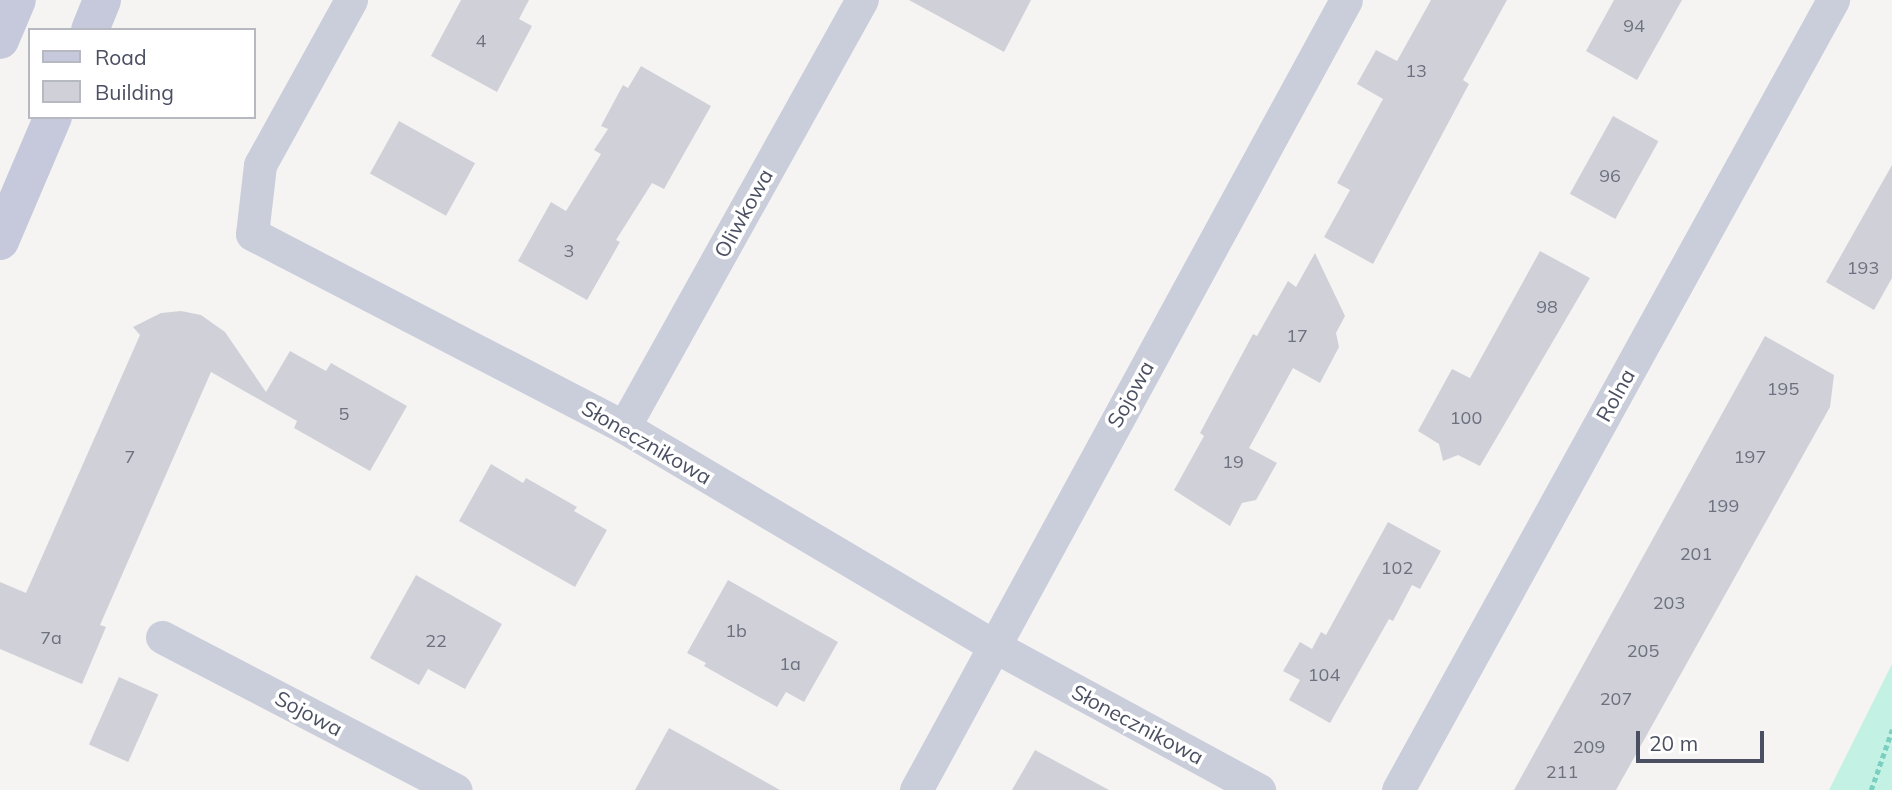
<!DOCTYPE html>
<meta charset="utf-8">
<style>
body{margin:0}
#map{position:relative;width:1892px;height:790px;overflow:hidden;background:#f5f4f3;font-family:Mulish,sans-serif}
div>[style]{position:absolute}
.green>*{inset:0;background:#c3f1e4}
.building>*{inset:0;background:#d0d1d8;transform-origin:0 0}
.path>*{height:4.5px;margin-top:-2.25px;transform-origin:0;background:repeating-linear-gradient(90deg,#7acfc1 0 5px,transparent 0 8.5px)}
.minor>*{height:33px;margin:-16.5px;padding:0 16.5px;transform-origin:16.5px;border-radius:16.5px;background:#cacdda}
.secondary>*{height:38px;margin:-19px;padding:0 19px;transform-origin:19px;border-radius:19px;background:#c6c9db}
span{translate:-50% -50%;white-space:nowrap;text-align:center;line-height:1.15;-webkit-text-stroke:7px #fff;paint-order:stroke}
.number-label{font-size:18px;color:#6c707f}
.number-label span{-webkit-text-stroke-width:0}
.street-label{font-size:21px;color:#4a4f61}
.legend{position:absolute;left:28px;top:28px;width:228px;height:91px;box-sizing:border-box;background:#fff;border:2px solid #b7b9c0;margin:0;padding:9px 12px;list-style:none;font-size:21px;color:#4a4f61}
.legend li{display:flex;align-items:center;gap:14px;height:35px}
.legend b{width:35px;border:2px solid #b7b9c0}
.scale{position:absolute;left:1636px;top:731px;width:128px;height:32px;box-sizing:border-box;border:4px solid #4a4f61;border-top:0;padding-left:9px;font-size:21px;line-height:24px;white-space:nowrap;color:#4a4f61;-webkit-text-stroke:5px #fff;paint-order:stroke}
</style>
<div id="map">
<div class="green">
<i style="clip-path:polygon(1892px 664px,1892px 790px,1829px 790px)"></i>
</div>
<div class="building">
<i style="clip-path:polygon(461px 0,529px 0,519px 19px,532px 26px,497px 92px,431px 56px)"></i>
<i style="clip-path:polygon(909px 0,1031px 0,1004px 52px)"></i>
<i style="clip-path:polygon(1431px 0,1507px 0,1463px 80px,1469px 84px,1373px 264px,1324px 237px,1350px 190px,1337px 183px,1383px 99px,1357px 84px,1376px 50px,1397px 61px)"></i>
<i style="clip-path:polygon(1614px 0,1682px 0,1637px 80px,1586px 51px)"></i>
<i style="clip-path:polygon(641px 66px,711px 106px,664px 189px,652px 183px,616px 240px,620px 242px,587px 300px,518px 261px,551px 202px,566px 211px,601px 154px,594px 150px,608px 129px,601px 126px,623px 85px,628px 88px)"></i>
<i style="left:1613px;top:116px;width:52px;height:89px;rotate:29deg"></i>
<i style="left:399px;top:121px;width:87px;height:60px;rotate:29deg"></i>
<i style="clip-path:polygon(1892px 165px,1892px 278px,1874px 310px,1826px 282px)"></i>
<i style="clip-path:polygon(1540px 251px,1590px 278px,1480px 466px,1458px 455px,1443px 461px,1439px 444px,1418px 431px,1452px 369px,1470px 378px)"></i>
<i style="clip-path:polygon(1315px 253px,1345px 316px,1336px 333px,1339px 347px,1320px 383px,1293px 368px,1249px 448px,1277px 463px,1256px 500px,1242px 503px,1230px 526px,1174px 490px,1204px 436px,1200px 433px,1253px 334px,1257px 336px,1288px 281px,1296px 287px)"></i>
<i style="clip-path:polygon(181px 311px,201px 315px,225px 332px,266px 392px,290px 351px,326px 371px,331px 363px,407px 406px,370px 471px,294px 428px,297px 421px,211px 372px,100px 625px,106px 627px,82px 684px,0 649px,0 582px,26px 593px,140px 335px,133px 327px,161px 313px)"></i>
<i style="clip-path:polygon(1765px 336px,1834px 375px,1830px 407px,1616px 790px,1514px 790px)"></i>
<i style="clip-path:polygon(491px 464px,523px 483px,526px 478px,577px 507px,574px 511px,607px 530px,575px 587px,459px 521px)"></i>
<i style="clip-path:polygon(1388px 522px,1441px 551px,1420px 589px,1412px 585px,1393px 621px,1389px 619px,1330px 723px,1289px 700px,1300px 680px,1283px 671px,1300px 642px,1312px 649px,1321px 632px,1326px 635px)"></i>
<i style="clip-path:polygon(416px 575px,502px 624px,465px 689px,428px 669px,419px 685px,370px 658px)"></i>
<i style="clip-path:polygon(728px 580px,838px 642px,804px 702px,786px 692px,777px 707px,704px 666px,706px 663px,687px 653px)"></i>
<i style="left:119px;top:677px;width:43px;height:74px;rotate:24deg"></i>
<i style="clip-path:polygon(669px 728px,707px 749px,780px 790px,635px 790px)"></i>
<i style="clip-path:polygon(1035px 750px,1109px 790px,1012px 790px)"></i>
</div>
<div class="path">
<i style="left:1871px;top:790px;width:64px;rotate:-70.7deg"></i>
</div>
<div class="minor">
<i style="left:351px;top:0;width:188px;rotate:118.9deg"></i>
<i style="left:260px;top:165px;width:69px;rotate:96.6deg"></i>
<i style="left:252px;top:234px;width:419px;rotate:27.4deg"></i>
<i style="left:624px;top:427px;width:428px;rotate:30.6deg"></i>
<i style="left:992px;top:645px;width:304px;rotate:28.5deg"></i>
<i style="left:624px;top:427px;width:489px;rotate:-60.9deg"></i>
<i style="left:162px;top:637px;width:331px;rotate:27.5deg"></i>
<i style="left:916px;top:790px;width:899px;rotate:-61.44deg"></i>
<i style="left:1398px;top:790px;width:902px;rotate:-61.16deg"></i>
</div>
<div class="secondary">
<i style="left:90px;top:30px;width:32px;rotate:-68deg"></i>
<i style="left:0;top:40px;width:43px;rotate:-67deg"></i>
<i style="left:0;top:241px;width:135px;rotate:-66.9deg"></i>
</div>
<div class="number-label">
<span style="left:1634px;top:26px">94</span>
<span style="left:481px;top:41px">4</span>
<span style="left:1416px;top:71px">13</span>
<span style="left:1610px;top:176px">96</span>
<span style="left:569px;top:251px">3</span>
<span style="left:1863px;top:268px">193</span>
<span style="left:1547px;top:307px">98</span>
<span style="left:1297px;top:336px">17</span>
<span style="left:1783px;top:389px">195</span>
<span style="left:344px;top:414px">5</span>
<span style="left:1466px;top:418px">100</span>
<span style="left:130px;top:457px">7</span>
<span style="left:1750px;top:457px">197</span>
<span style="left:1233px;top:462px">19</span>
<span style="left:1723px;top:506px">199</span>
<span style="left:1696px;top:554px">201</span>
<span style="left:1397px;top:568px">102</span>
<span style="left:1669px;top:603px">203</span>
<span style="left:736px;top:631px">1b</span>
<span style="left:51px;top:638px">7a</span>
<span style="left:436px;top:641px">22</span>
<span style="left:1643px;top:651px">205</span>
<span style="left:790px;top:664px">1a</span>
<span style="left:1324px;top:675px">104</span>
<span style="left:1616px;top:699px">207</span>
<span style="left:1589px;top:747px">209</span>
<span style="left:1562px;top:772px">211</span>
</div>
<div class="street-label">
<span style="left:743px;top:213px;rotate:-61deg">Oliwkowa</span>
<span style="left:1130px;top:394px;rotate:-61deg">Sojowa</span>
<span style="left:1615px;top:395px;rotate:-61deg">Rolna</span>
<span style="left:647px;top:442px;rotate:30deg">Słonecznikowa</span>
<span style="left:309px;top:713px;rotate:28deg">Sojowa</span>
<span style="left:1138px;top:724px;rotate:28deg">Słonecznikowa</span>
</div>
<ul class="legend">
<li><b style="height:9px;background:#c6c9db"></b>Road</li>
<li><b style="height:19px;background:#d0d1d8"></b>Building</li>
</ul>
<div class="scale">20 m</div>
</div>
